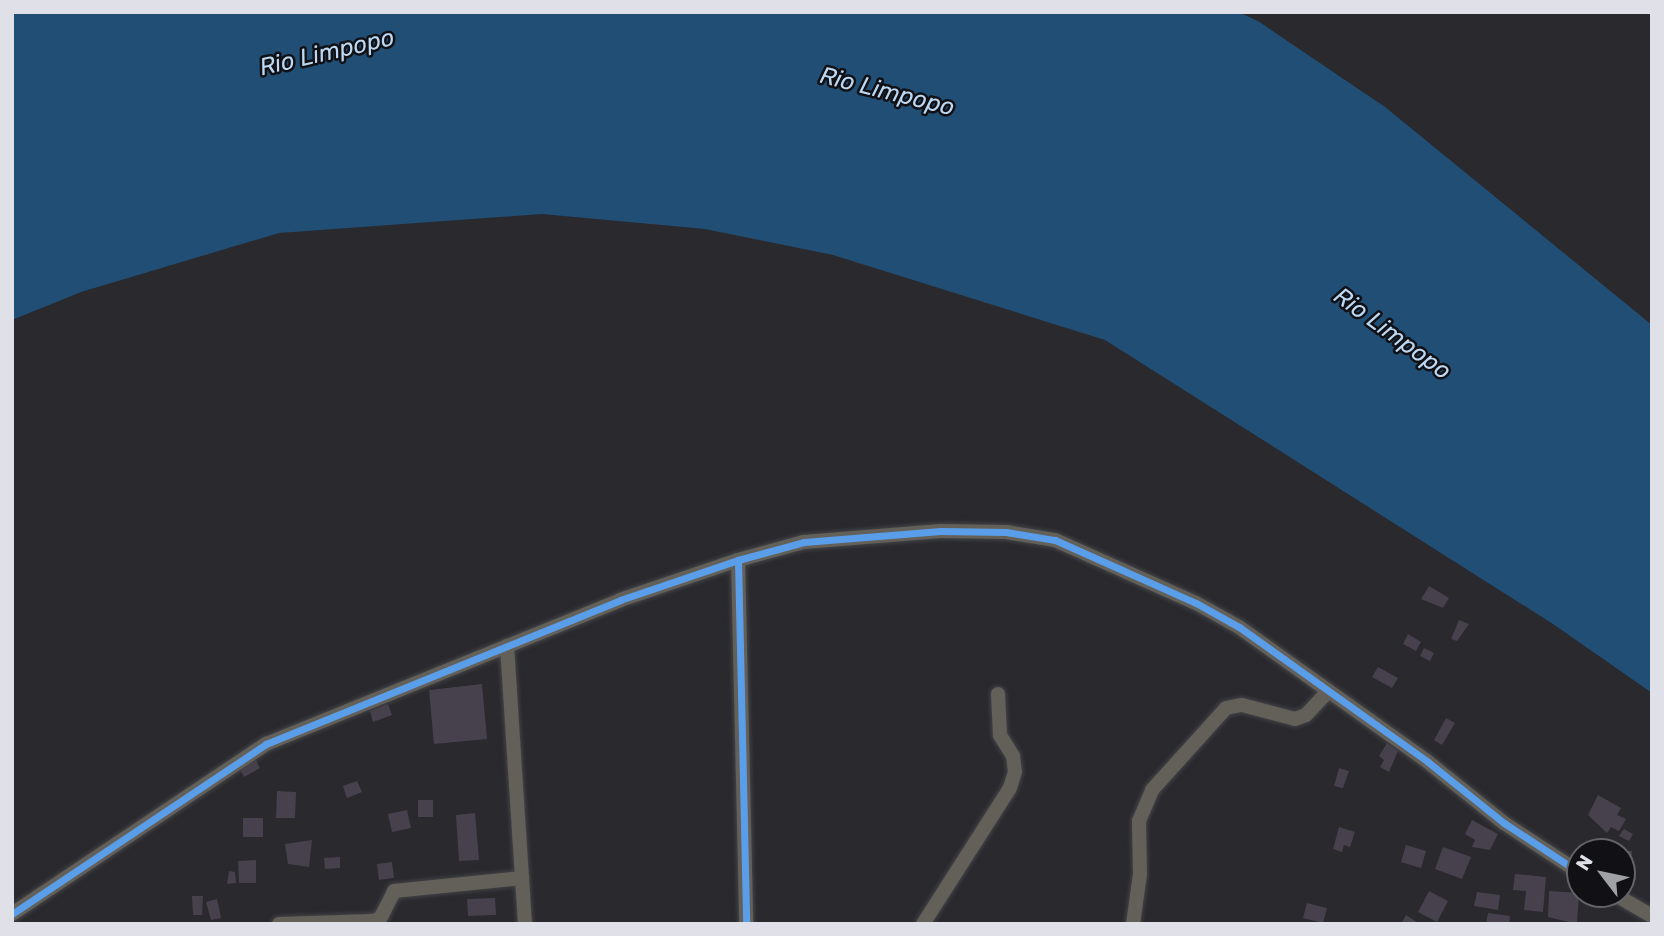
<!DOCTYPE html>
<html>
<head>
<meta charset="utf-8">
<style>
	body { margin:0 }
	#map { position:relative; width:1664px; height:936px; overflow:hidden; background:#29292e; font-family:Rubik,sans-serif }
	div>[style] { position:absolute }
	.water>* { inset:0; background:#214e75 }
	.building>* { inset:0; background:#47414d }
	.roads { filter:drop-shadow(0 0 2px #434447) drop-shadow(0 0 2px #434447) }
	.minor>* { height:14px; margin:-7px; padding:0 7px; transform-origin:7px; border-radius:7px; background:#636059 }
	.cycleway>* { height:7px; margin:-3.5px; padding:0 3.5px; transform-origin:3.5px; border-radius:3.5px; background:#5a9eea }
	span { translate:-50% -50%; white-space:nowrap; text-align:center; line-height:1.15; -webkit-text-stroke:5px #101015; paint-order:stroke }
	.water-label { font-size:24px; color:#bcd8f2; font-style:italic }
	.frame { position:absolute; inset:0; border:14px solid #e0e1e8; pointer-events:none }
	.north { position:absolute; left:1566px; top:838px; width:70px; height:70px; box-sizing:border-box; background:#101015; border:2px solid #636469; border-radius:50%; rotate:302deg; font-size:19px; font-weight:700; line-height:28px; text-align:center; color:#e0e1e8 }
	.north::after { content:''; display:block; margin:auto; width:24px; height:32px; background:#a0a1a7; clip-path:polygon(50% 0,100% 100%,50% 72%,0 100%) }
</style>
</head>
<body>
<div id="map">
	<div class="water">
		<i style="clip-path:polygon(12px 12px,1238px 12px,1258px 21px,1385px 107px,1652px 325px,1652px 693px,1553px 624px,1105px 340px,833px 255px,705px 229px,542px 214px,279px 233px,81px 292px,12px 320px)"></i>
	</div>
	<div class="building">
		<i style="clip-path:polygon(1429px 586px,1449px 598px,1443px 608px,1421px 599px)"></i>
		<i style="clip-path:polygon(1459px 620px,1469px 624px,1457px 641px,1451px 639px)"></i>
		<i style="clip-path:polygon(1408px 634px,1421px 642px,1416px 651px,1403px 644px)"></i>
		<i style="clip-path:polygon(1424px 648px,1434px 653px,1430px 661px,1420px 656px)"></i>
		<i style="clip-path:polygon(1378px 667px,1398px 678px,1392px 688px,1372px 677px)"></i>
		<i style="clip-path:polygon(482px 684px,487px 739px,434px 744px,429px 690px)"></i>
		<i style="clip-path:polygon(388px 704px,392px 715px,373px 722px,370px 711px)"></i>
		<i style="clip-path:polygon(1446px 718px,1455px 723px,1442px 745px,1434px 740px)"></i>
		<i style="clip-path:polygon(1387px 743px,1398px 751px,1389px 772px,1380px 767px,1384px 760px,1379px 756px)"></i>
		<i style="clip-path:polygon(254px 757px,260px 768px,244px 777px,238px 765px)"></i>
		<i style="clip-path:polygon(1339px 768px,1349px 771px,1343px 788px,1334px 786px)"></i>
		<i style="clip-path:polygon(357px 781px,362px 792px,347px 798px,343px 786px)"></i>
		<i style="clip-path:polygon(277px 791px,296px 792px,295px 818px,276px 818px)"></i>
		<i style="clip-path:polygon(1598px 795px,1621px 808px,1617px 815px,1626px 819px,1619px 831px,1611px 827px,1607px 833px,1588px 815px)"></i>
		<i style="clip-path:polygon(418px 800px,433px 800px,433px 817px,418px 817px)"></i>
		<i style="clip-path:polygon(407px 810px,411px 828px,392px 832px,388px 814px)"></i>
		<i style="clip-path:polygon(475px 813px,479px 860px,459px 861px,456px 815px)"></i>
		<i style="clip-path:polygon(243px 818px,263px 818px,263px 837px,243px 837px)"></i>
		<i style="clip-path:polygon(1472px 820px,1498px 834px,1490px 850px,1472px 847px,1475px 840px,1465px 834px)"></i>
		<i style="clip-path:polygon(1339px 827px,1355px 832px,1350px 847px,1344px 845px,1342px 852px,1333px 849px)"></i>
		<i style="clip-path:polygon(1624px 829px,1633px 834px,1629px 841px,1619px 836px)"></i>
		<i style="clip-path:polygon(312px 840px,309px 867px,288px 864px,285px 844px)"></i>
		<i style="clip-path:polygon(1406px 845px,1426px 851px,1421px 868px,1401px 862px)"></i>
		<i style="clip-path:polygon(1443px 847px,1471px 857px,1462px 879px,1435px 869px)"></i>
		<i style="clip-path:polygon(1622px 851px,1632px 851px,1631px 865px,1622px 865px)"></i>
		<i style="clip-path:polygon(340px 857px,340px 868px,325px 869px,324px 858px)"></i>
		<i style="clip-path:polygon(256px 860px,256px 883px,239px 883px,238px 861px)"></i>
		<i style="clip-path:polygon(392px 862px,394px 878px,379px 880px,377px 864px)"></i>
		<i style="clip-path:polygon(229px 871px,235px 872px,236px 883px,227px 884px)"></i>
		<i style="clip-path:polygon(1515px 874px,1546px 877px,1543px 912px,1524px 910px,1526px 891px,1513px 890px)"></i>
		<i style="clip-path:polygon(1429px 891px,1448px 901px,1437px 922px,1418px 912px)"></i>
		<i style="clip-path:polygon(1549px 891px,1579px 893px,1577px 924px,1548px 917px)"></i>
		<i style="clip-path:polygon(1477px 892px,1500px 895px,1498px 910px,1474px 906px)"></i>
		<i style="clip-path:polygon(192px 896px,203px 896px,202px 915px,193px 915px)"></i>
		<i style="clip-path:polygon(495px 898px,496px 915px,468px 916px,467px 899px)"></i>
		<i style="clip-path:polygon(217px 899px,221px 918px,211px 920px,206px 902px)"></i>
		<i style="clip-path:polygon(1307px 903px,1327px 908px,1323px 923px,1303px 918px)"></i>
		<i style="clip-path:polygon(1488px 913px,1510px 916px,1509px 924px,1486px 924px)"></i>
		<i style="clip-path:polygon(1406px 915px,1420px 924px,1401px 924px)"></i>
	</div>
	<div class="roads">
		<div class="minor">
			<i style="left:738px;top:560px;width:364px;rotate:88.7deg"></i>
			<i style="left:507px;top:646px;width:279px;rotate:86.3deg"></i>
			<i style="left:1614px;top:894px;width:44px;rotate:30.1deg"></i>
			<i style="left:12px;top:914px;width:306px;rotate:-33.8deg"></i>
			<i style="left:266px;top:744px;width:382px;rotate:-22.1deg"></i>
			<i style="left:620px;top:600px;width:125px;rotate:-18.7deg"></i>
			<i style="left:738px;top:560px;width:68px;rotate:-15.3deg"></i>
			<i style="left:804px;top:542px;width:137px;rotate:-4.6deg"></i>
			<i style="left:941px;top:531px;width:65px;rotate:0.9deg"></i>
			<i style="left:1006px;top:532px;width:50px;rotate:9.3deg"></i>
			<i style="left:1055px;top:540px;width:154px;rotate:24.1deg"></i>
			<i style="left:1196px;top:603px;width:49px;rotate:29.2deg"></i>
			<i style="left:1239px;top:627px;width:232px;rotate:35.5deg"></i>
			<i style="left:1428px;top:762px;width:97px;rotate:38.8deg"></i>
			<i style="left:1504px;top:823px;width:91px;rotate:33.3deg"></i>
			<i style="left:279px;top:924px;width:93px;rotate:-1.8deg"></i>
			<i style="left:372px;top:921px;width:8px;rotate:-14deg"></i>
			<i style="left:380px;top:919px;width:31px;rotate:-63deg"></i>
			<i style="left:394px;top:891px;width:129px;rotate:-5.8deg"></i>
			<i style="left:923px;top:924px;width:161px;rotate:-57.4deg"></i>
			<i style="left:1010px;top:788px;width:17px;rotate:-73deg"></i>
			<i style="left:1015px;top:772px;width:16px;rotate:-97deg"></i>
			<i style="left:1013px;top:756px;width:25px;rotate:-122deg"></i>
			<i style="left:1000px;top:735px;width:41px;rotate:-92.8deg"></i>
			<i style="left:1133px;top:924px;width:50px;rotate:-82deg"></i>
			<i style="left:1140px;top:874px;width:53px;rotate:-91.1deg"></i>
			<i style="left:1139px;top:821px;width:34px;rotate:-67deg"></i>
			<i style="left:1152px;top:790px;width:110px;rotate:-47.9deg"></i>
			<i style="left:1226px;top:708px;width:16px;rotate:-11deg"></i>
			<i style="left:1242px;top:705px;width:55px;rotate:14.8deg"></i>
			<i style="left:1295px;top:719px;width:12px;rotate:-20deg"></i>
			<i style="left:1306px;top:715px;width:33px;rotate:-47deg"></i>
		</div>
	</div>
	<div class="cycleway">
		<i style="left:738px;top:560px;width:364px;rotate:88.7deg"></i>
		<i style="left:12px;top:914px;width:306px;rotate:-33.8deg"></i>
		<i style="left:266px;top:744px;width:382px;rotate:-22.1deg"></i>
		<i style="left:620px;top:600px;width:125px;rotate:-18.7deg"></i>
		<i style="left:738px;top:560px;width:68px;rotate:-15.3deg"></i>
		<i style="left:804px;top:542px;width:137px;rotate:-4.6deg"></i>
		<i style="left:941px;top:531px;width:65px;rotate:0.9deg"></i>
		<i style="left:1006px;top:532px;width:50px;rotate:9.3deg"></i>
		<i style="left:1055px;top:540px;width:154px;rotate:24.1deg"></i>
		<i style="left:1196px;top:603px;width:49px;rotate:29.2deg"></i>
		<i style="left:1239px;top:627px;width:232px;rotate:35.5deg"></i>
		<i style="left:1428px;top:762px;width:97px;rotate:38.8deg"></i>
		<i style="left:1504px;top:823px;width:91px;rotate:33.3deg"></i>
	</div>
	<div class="water-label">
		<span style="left:327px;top:53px;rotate:-13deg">Rio Limpopo</span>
		<span style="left:887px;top:92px;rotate:14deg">Rio Limpopo</span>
		<span style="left:1392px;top:334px;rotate:36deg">Rio Limpopo</span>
	</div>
	<div class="frame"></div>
	<div class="north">N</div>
</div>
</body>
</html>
